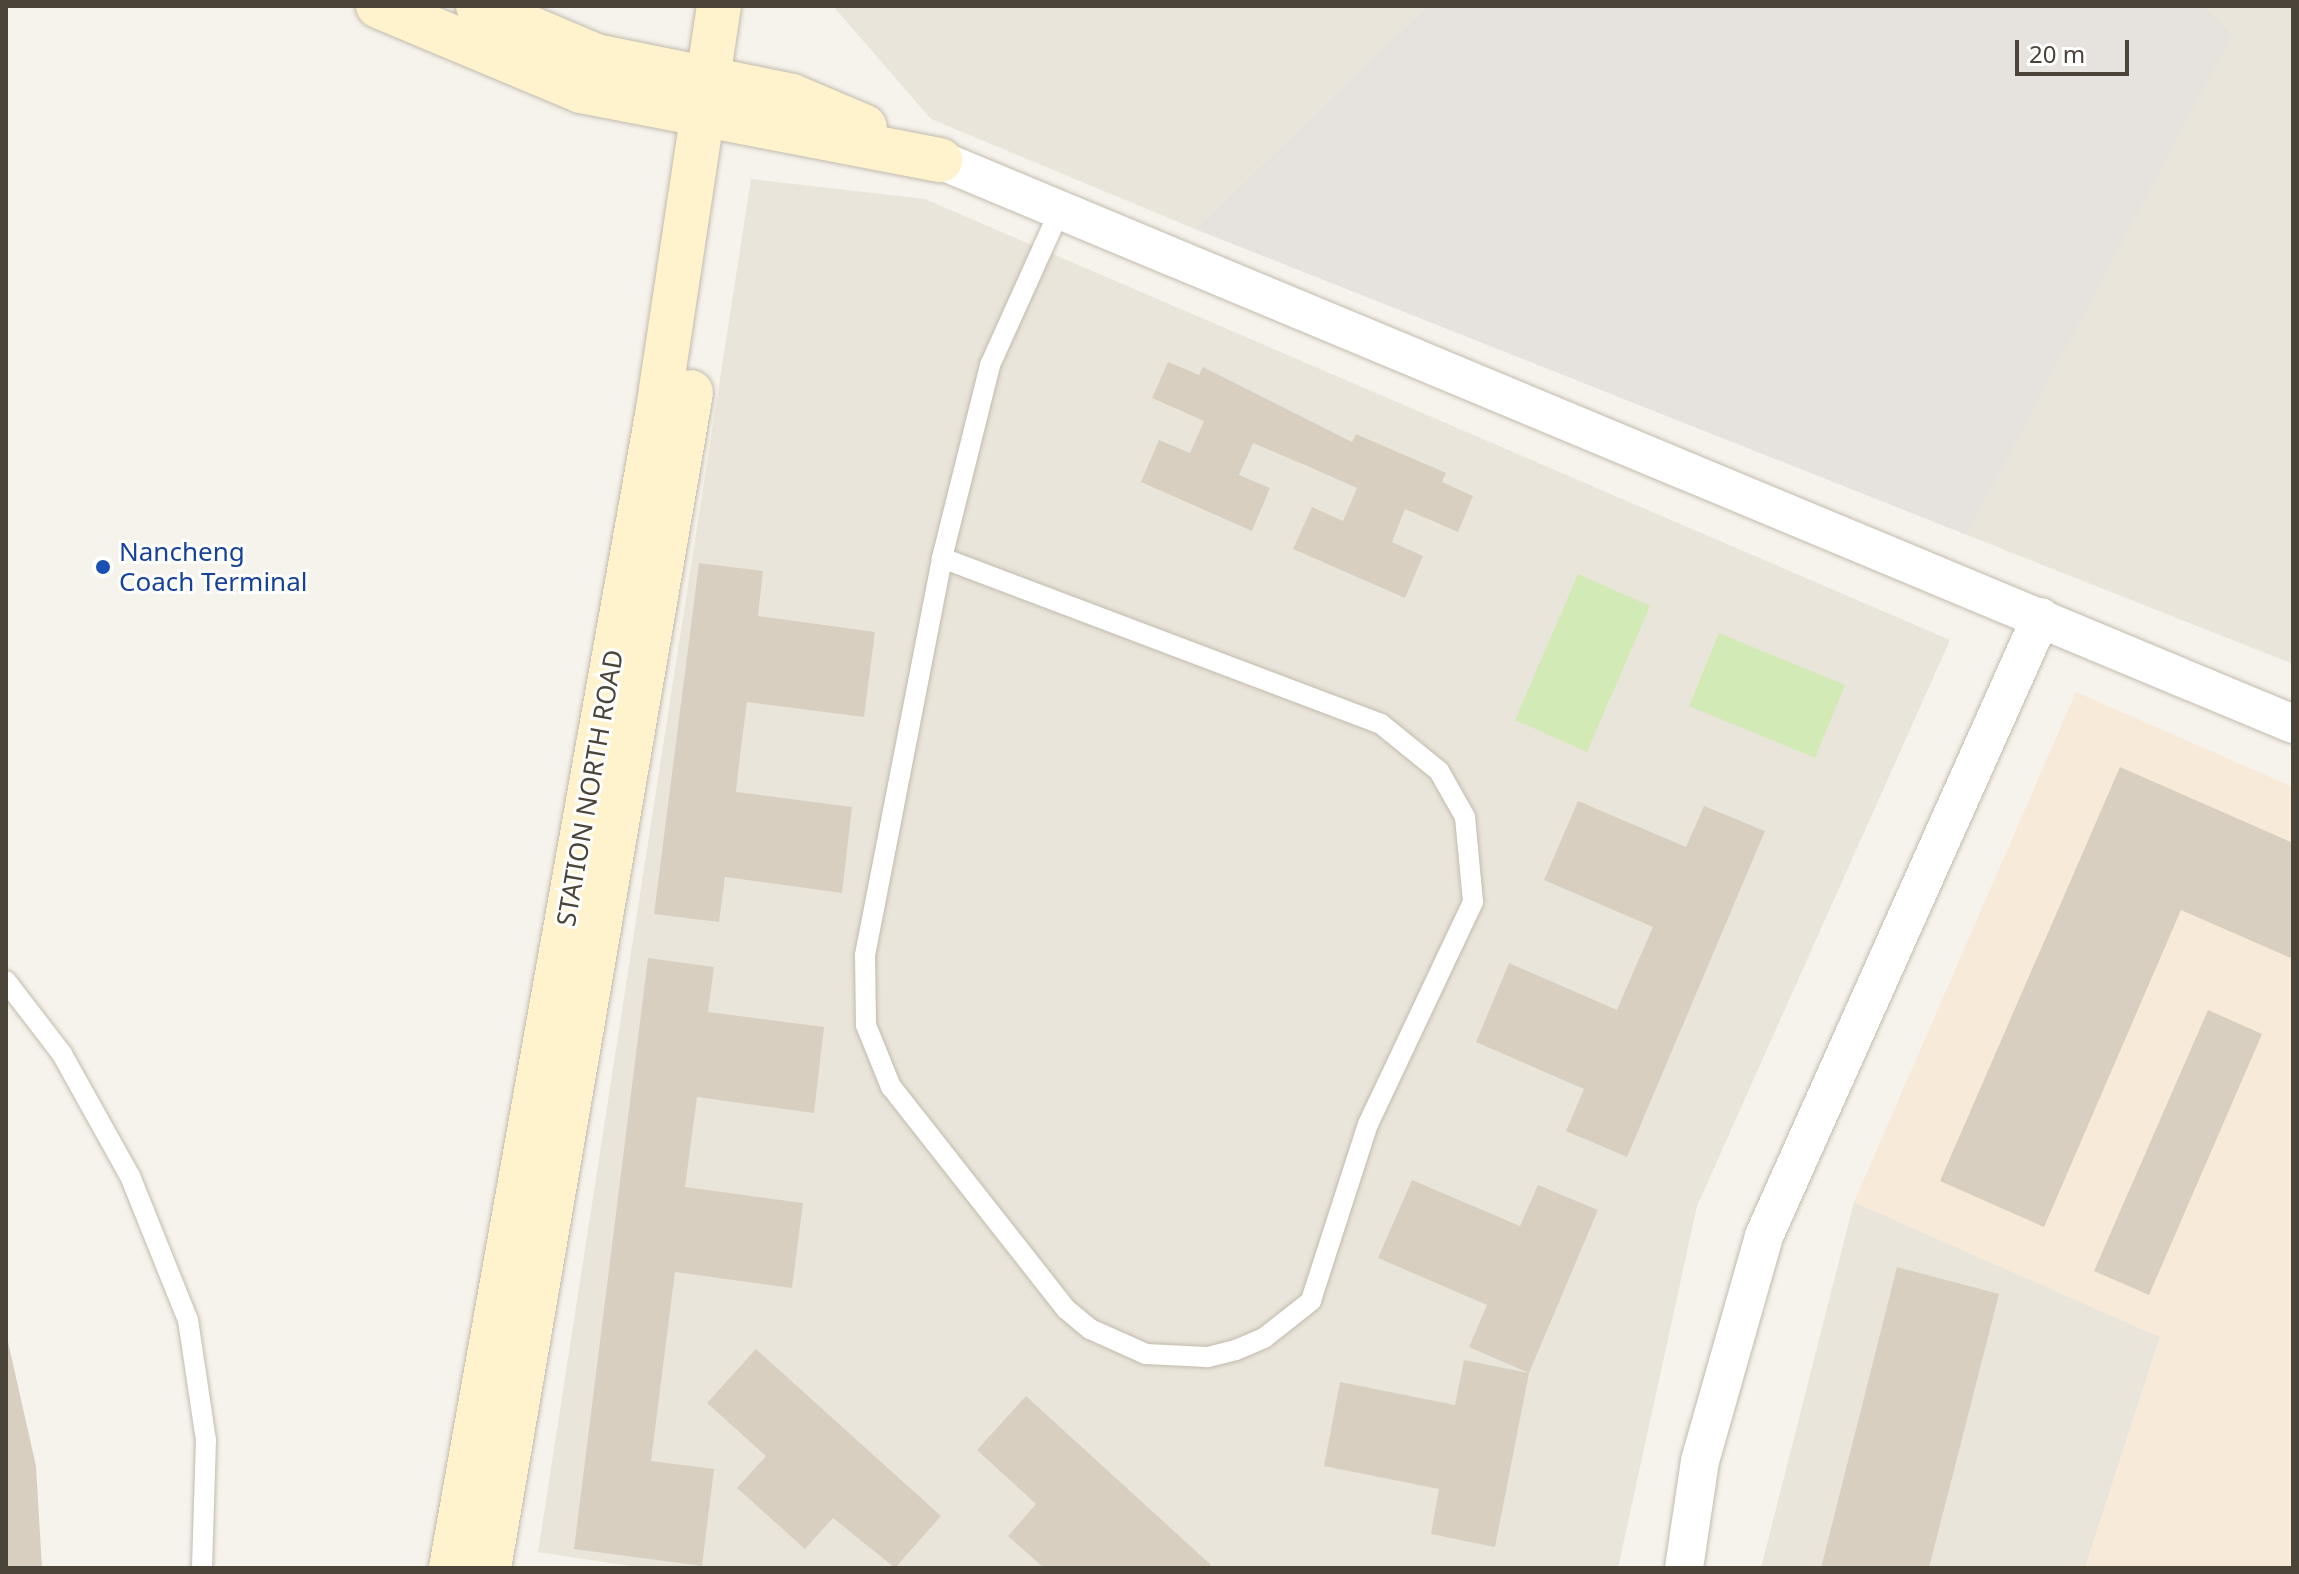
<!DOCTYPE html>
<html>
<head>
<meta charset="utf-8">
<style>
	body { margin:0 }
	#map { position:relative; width:2299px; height:1574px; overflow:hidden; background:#f6f3ec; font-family:"Noto Sans",sans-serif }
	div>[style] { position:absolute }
	.residential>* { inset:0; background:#eae5da }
	.commercial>* { inset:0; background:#f7ead8 }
	.industrial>* { inset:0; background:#e6e2dd }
	.green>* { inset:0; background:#d2eab5 }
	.building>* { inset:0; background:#d8cfc1 }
	.roads { filter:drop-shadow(0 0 2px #c2bbae) drop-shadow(0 0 2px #c2bbae) }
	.lane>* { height:20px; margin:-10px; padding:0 10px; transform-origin:10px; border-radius:10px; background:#fff }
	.street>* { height:38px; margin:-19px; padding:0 19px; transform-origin:19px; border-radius:19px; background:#fff }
	.secondary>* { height:44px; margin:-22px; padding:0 22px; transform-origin:22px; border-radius:22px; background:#fff3cd }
	.dots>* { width:22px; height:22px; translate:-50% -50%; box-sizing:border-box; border:4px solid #fff; border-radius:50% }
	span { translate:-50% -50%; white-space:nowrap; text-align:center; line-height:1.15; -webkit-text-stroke:6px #fff; paint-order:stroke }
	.transit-label { font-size:26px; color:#164399 }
	.left { translate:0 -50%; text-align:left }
	.street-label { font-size:26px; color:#4b4439 }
	.frame { position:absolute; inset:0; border:8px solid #4b4439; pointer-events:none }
	.scale { position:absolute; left:2015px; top:40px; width:114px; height:36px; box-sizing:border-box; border:4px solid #4b4439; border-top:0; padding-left:10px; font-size:24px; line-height:28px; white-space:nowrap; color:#4b4439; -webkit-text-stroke:6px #fff; paint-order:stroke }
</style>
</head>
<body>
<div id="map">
	<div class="residential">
		<i style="clip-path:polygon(833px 6px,1427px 6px,1195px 229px,931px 119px)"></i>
		<i style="clip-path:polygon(2204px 6px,2293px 6px,2293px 664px,1967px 535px,2231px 35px)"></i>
		<i style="clip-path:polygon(751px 179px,925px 199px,1950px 640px,1697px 1206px,1618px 1568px,643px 1568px,538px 1552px)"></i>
		<i style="clip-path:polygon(1854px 1202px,2160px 1337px,2085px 1568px,1761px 1568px)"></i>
	</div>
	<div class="commercial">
		<i style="clip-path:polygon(2076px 692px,2293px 787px,2293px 1568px,2085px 1568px,2160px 1337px,1854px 1202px)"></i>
	</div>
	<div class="industrial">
		<i style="clip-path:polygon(1427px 6px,2204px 6px,2232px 35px,1967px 535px,1195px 229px)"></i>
	</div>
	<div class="green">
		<i style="clip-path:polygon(1578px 574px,1650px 606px,1587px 752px,1515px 720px)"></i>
		<i style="clip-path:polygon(1719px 633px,1845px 685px,1815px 758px,1689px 706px)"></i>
	</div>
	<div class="building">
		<i style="clip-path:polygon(1168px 362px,1199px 375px,1203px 367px,1352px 442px,1356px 434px,1446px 473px,1442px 482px,1473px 496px,1458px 532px,1405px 509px,1392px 542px,1423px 556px,1405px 598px,1293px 549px,1312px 507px,1343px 521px,1357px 488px,1305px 465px,1253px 443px,1239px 475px,1270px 488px,1252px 531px,1141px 482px,1159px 440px,1190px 453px,1204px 421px,1152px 398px)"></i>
		<i style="clip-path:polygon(699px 563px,763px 571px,758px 616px,875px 632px,864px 717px,747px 702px,741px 747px,736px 792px,852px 807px,842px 893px,725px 877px,719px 922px,654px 914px)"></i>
		<i style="clip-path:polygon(2120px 767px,2293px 843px,2293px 959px,2181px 910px,2044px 1227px,1940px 1181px)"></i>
		<i style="clip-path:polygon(1578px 801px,1686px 847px,1704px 806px,1765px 831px,1627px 1157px,1566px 1131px,1584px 1089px,1476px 1042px,1509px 963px,1617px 1010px,1635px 968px,1653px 927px,1544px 880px)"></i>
		<i style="clip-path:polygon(648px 958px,714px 967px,708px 1012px,824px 1027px,814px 1113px,697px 1097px,685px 1187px,803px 1203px,792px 1288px,675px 1272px,651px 1461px,714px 1469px,702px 1566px,574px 1549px)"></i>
		<i style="clip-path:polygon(2208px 1010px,2262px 1034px,2149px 1295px,2094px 1271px)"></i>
		<i style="clip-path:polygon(1412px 1180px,1520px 1226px,1538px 1185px,1598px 1210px,1529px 1373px,1469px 1347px,1487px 1305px,1378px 1258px)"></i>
		<i style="clip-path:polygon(1897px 1267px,1999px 1294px,1929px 1568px,1821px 1568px)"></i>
		<i style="clip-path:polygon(6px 1333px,36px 1466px,42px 1568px,6px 1568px)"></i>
		<i style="clip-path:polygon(756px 1349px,941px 1516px,895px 1568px,833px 1518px,805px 1549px,737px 1488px,766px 1456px,707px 1403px)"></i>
		<i style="clip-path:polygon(1464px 1360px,1529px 1373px,1495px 1547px,1431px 1534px,1439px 1489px,1324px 1466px,1340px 1382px,1455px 1405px)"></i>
		<i style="clip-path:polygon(1026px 1396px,1211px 1565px,1209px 1568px,1044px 1568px,1008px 1536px,1036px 1504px,977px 1450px)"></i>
	</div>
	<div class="roads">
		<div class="lane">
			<i style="left:942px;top:558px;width:469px;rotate:20.7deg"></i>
			<i style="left:1381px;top:724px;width:75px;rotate:39deg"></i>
			<i style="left:1439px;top:771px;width:53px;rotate:60.5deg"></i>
			<i style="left:1465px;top:817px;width:85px;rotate:84.6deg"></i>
			<i style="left:1473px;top:902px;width:246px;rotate:115.3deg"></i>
			<i style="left:1368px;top:1124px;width:186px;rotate:107.9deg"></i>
			<i style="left:1311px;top:1301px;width:60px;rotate:141.8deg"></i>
			<i style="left:1264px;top:1338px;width:30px;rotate:157deg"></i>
			<i style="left:1236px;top:1350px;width:30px;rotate:166deg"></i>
			<i style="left:1207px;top:1357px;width:61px;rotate:-177.2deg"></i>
			<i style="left:1146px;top:1354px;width:61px;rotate:-155.9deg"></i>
			<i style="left:1090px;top:1329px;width:31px;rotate:-140deg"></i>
			<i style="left:1066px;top:1309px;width:283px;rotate:-128.2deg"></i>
			<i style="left:891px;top:1087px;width:67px;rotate:-112deg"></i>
			<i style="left:866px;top:1025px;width:70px;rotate:-90.8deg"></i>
			<i style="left:865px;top:955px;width:404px;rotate:-79deg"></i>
			<i style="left:942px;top:558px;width:199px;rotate:-76deg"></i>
			<i style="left:990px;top:365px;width:172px;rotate:-65.7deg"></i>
			<i style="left:6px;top:981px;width:92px;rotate:52.5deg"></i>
			<i style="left:62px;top:1054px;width:140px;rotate:60.9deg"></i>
			<i style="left:130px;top:1176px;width:155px;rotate:68.1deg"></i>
			<i style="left:188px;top:1320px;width:121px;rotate:81.5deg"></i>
			<i style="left:206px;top:1440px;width:128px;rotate:91.8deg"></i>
		</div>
		<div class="street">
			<i style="left:940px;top:160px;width:1466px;rotate:22.63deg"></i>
			<i style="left:1684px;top:1568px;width:108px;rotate:-81.5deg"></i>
			<i style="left:1700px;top:1461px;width:234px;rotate:-74.1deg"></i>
			<i style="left:1764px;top:1236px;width:678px;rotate:-65.89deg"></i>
		</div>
		<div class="secondary">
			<i style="left:378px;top:6px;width:220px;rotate:22.7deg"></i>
			<i style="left:581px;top:91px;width:366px;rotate:10.9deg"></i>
			<i style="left:478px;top:6px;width:128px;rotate:23deg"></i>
			<i style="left:596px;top:56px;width:200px;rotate:11.5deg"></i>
			<i style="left:792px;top:96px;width:79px;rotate:23deg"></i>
			<i style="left:451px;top:1568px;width:1177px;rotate:-79.87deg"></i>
			<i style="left:658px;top:409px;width:408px;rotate:-81.4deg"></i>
			<i style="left:489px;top:1568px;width:1193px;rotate:-80.25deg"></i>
		</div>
	</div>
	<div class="dots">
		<i style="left:103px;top:567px;background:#1a4fb4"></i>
	</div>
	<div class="transit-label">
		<span class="left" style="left:119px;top:567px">Nancheng<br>Coach Terminal</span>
	</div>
	<div class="street-label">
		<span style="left:590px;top:788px;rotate:-80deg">STATION NORTH ROAD</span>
	</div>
	<div class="frame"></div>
	<div class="scale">20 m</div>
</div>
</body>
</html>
